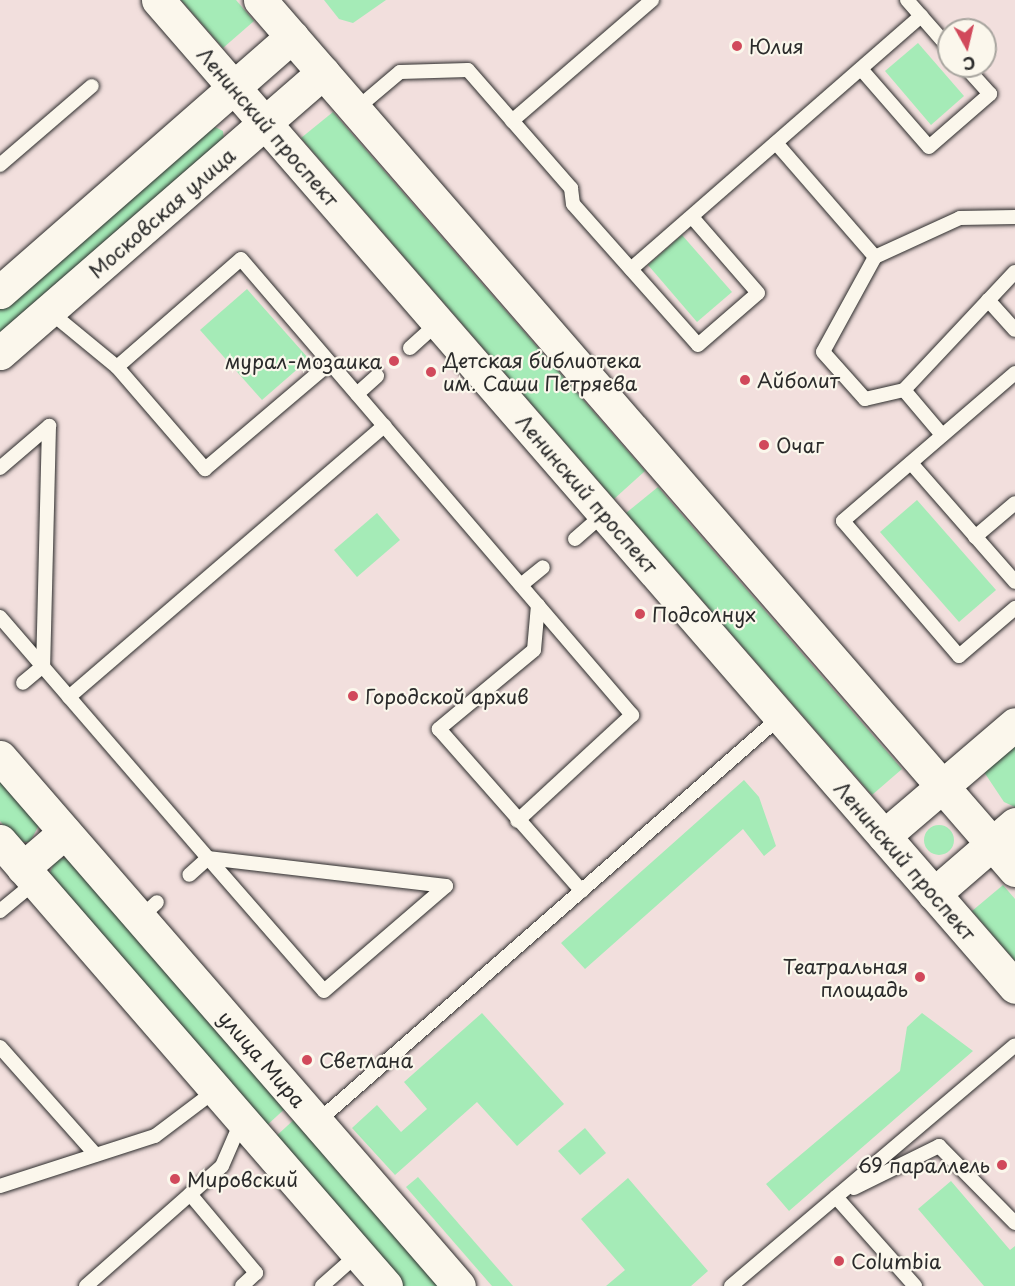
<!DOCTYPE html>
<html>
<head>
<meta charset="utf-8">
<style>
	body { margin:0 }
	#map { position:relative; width:1015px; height:1286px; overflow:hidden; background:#f2dfdd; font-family:"Playpen Sans",sans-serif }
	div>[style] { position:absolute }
	.green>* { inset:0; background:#a5ebb7 }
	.round { border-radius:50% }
	.roads { filter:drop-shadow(0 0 2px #2b2b2b) drop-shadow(0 0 2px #2b2b2b) }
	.service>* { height:14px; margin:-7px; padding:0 7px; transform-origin:7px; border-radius:7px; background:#fbf7ec }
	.tertiary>* { height:33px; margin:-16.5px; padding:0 16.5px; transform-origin:16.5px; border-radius:16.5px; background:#fbf7ec }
	.secondary>* { height:33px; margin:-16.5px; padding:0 16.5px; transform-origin:16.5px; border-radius:16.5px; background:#fbf7ec }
	.dots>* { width:16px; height:16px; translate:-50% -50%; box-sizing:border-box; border:3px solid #fbf7ec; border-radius:50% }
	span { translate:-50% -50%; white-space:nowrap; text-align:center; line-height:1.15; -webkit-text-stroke:4.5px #fbf7ec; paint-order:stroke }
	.poi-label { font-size:20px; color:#2b2b2b }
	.left { translate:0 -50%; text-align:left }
	.right { translate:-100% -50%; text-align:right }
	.street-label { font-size:20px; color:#2b2b2b }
	.north { position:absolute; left:937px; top:18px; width:60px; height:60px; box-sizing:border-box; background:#fbf7ec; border:2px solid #a8a59f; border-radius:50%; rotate:172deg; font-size:16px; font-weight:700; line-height:24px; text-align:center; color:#2b2b2b }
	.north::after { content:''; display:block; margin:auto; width:21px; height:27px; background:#d1495b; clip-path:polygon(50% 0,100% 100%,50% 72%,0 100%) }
</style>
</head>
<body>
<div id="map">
	<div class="green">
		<i style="clip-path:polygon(181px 0,236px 0,254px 21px,223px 48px)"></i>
		<i style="clip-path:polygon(324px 0,386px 0,353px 23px,339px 19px)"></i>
		<i style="clip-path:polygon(918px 43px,964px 96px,931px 125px,885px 71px)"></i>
		<i style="clip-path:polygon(333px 112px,645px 471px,614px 499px,301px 138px)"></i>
		<i style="clip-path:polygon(211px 125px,223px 131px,224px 140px,0 338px,0 306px)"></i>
		<i style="clip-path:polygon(682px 235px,732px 292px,697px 322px,648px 265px)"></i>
		<i style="clip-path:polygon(247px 289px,309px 359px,262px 400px,200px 330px)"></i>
		<i style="clip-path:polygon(658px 487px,902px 769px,872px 795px,626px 513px)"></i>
		<i style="clip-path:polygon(917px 500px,996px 590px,959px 622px,880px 532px)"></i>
		<i style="clip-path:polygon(377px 513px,400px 540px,357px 577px,334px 550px)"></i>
		<i style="clip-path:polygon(1015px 740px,1015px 807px,1004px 802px,984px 772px)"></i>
		<i style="clip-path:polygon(0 771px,40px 823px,30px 842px,19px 842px,0 821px)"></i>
		<i style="clip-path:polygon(744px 780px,759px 797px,776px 846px,764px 856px,743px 829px,585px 969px,561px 943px)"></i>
		<i class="round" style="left:924px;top:825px;width:30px;height:30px"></i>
		<i style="clip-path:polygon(69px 857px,289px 1105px,265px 1127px,50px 873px,55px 860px)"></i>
		<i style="clip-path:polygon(1003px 885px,1015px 899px,1015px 961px,972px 911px)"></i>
		<i style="clip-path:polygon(482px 1013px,564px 1104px,517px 1146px,477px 1102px,395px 1175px,352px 1128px,377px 1105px,401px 1132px,427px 1109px,404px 1082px)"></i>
		<i style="clip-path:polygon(922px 1013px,973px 1051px,789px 1211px,766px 1184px,900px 1071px,907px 1027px)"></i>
		<i style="clip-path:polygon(298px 1116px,445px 1286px,402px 1286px,274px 1138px)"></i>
		<i style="clip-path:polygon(585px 1128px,606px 1153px,580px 1175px,558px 1151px)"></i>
		<i style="clip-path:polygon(418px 1177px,513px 1286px,492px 1286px,406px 1187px)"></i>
		<i style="clip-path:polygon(628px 1178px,708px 1271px,691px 1286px,606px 1286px,625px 1270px,581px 1219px)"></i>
		<i style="clip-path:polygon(951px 1181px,1010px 1250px,1015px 1246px,1015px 1286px,984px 1286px,918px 1209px)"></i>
	</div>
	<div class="roads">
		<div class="service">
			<i style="left:907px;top:0;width:64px;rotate:48.8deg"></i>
			<i style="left:861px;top:69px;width:103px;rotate:48.9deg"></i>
			<i style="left:929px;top:147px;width:81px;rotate:-41deg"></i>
			<i style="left:990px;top:94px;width:38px;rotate:-132deg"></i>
			<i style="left:355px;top:110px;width:59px;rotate:-40.2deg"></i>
			<i style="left:400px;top:72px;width:68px;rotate:-1.7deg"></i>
			<i style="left:468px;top:70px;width:157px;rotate:48.9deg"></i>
			<i style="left:571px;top:188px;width:16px;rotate:83deg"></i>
			<i style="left:573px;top:204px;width:188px;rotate:48.4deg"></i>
			<i style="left:698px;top:345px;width:79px;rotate:-40.9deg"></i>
			<i style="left:758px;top:293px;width:101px;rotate:-131deg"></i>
			<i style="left:512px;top:121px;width:185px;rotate:-40.8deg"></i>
			<i style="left:776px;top:143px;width:151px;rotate:49deg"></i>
			<i style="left:0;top:165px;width:121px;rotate:-40.7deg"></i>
			<i style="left:1015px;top:217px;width:55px;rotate:179deg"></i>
			<i style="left:960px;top:218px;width:94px;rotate:155.4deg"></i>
			<i style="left:875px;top:257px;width:108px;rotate:118.7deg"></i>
			<i style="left:823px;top:352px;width:63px;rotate:48.2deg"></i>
			<i style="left:865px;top:399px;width:40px;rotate:-13deg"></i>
			<i style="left:904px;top:390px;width:162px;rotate:-46.8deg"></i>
			<i style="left:631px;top:269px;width:385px;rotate:-41.1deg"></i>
			<i style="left:988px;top:300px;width:40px;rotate:48deg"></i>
			<i style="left:49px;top:311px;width:88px;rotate:39.5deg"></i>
			<i style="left:117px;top:367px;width:135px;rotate:49.2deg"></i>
			<i style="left:205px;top:469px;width:164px;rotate:-40.3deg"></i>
			<i style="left:410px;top:348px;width:38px;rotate:-42deg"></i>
			<i style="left:117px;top:367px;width:164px;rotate:-41.1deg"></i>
			<i style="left:241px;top:259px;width:601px;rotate:49.39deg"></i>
			<i style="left:632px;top:715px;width:156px;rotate:137.3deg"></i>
			<i style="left:1015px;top:373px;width:227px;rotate:139.3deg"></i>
			<i style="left:843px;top:521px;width:178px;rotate:49.3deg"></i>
			<i style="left:959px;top:656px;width:74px;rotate:-40.6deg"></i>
			<i style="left:904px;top:390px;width:59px;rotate:49.8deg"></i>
			<i style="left:357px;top:394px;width:27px;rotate:-42deg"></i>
			<i style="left:911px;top:463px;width:158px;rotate:48.8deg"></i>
			<i style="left:0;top:468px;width:65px;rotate:-40.6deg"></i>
			<i style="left:49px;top:426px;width:240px;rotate:91.4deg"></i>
			<i style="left:43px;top:666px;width:26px;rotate:140deg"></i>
			<i style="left:975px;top:537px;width:52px;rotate:-40.4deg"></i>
			<i style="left:575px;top:539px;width:38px;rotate:-41deg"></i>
			<i style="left:521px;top:585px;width:28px;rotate:-39deg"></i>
			<i style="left:538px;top:605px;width:45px;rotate:95.1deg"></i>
			<i style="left:534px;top:650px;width:124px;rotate:140.3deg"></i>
			<i style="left:439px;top:729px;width:216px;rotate:48.6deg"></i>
			<i style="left:0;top:617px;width:106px;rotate:49.2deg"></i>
			<i style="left:69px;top:697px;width:213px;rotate:49.2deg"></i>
			<i style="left:208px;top:858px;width:176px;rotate:48.9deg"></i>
			<i style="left:324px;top:991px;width:161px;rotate:-40.7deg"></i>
			<i style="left:446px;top:886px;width:240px;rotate:-173.3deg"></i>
			<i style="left:208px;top:858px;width:25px;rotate:138deg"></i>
			<i style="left:69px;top:697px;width:416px;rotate:-40.7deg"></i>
			<i style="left:0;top:911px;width:45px;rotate:-39.6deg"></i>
			<i style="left:140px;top:918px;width:23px;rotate:-43deg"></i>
			<i style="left:0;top:1047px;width:144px;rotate:48.4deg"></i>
			<i style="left:317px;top:1122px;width:615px;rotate:-41.18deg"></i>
			<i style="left:0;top:1186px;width:163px;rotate:-17.9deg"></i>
			<i style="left:155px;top:1136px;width:76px;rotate:-37deg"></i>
			<i style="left:854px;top:1188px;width:95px;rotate:-26.3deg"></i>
			<i style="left:939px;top:1146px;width:108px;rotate:45.4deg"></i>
			<i style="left:190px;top:1194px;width:103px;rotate:50.1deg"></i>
			<i style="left:256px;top:1273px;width:19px;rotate:137deg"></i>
			<i style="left:836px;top:1197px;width:119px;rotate:48.4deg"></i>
			<i style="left:86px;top:1286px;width:181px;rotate:-41.4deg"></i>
			<i style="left:222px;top:1166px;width:48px;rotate:-66.6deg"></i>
			<i style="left:322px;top:1286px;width:48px;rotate:-41.6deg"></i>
			<i style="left:731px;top:1286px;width:372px;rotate:-40.3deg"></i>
		</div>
		<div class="tertiary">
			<i style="left:0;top:292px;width:388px;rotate:-41.2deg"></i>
			<i style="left:0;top:353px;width:428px;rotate:-41deg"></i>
			<i style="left:0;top:757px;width:700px;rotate:49.05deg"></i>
			<i style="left:884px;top:836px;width:172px;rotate:-40.5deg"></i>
			<i style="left:0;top:841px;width:589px;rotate:49.06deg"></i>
			<i style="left:23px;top:868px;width:55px;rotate:-40.6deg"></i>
			<i style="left:934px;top:894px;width:107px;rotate:-40.8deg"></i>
		</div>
		<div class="secondary">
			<i style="left:158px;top:0;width:1307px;rotate:49.03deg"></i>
			<i style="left:260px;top:0;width:1152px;rotate:49.05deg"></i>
		</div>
	</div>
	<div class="dots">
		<i style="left:737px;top:46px;background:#d1495b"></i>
		<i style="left:394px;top:361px;background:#d1495b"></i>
		<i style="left:431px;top:372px;background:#d1495b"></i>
		<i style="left:745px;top:380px;background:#d1495b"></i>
		<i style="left:764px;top:445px;background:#d1495b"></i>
		<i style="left:640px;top:614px;background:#d1495b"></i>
		<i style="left:353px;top:696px;background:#d1495b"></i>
		<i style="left:920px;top:977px;background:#d1495b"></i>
		<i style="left:307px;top:1060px;background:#d1495b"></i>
		<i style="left:1002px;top:1165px;background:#d1495b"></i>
		<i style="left:175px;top:1179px;background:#d1495b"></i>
		<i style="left:839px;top:1261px;background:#d1495b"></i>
	</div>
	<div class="poi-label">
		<span class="left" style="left:749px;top:46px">Юлия</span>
		<span class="left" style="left:443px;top:372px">Детская библиотека<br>им. Саши Петряева</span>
		<span class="right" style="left:382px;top:361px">мурал-мозаика</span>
		<span class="left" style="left:757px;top:380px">Айболит</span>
		<span class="left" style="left:776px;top:445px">Очаг</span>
		<span class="left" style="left:652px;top:614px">Подсолнух</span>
		<span class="left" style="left:365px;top:696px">Городской архив</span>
		<span class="right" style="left:908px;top:978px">Театральная<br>площадь</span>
		<span class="left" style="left:319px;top:1060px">Светлана</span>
		<span class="right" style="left:990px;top:1165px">69 параллель</span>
		<span class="left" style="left:187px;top:1179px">Мировский</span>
		<span class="left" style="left:851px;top:1261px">Columbia</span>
	</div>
	<div class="street-label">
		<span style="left:268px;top:127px;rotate:49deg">Ленинский проспект</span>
		<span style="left:162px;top:213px;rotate:-41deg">Московская улица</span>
		<span style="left:587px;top:494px;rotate:49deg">Ленинский проспект</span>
		<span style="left:905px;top:861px;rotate:49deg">Ленинский проспект</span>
		<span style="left:262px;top:1059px;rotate:49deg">улица Мира</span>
	</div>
	<div class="north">С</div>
</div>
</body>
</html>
